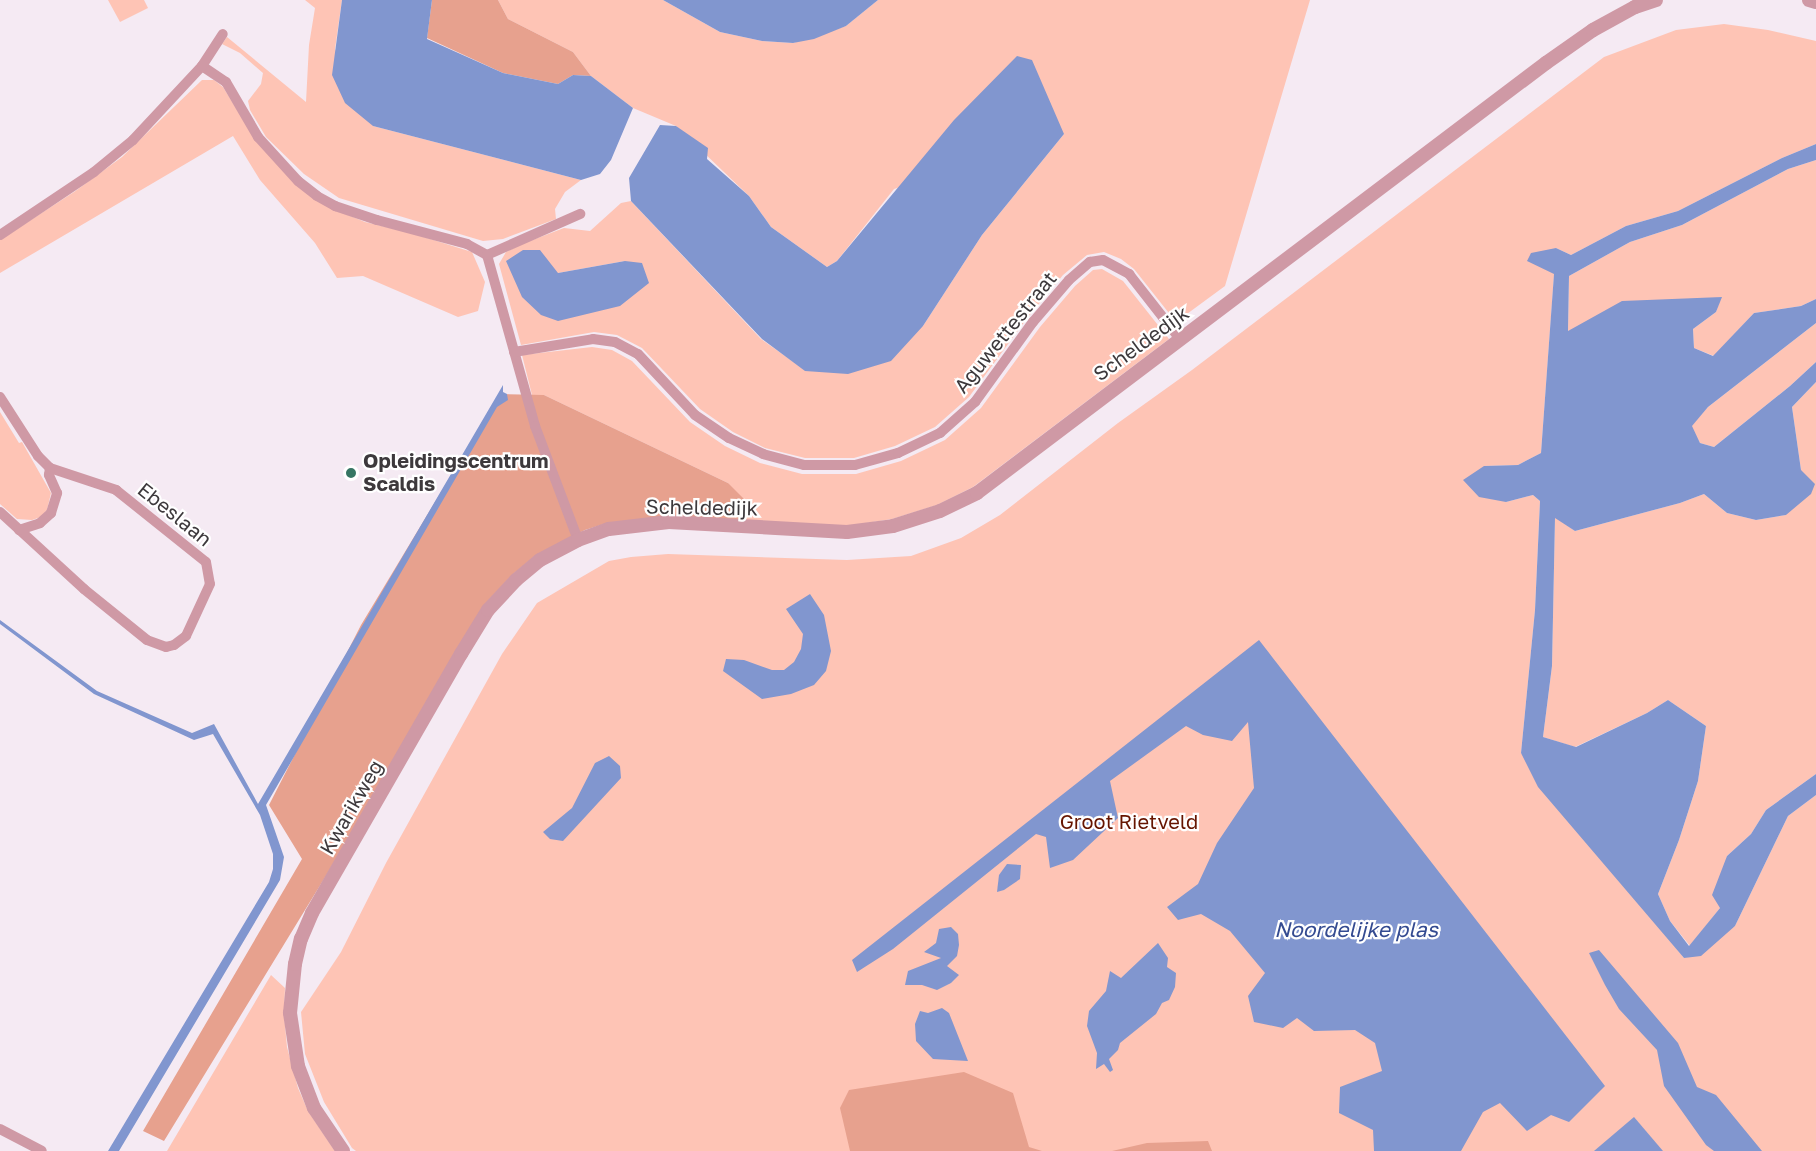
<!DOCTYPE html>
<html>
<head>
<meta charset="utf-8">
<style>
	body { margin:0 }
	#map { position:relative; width:1816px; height:1151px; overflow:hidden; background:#f5eaf3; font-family:"Golos Text",sans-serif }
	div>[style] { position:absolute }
	.green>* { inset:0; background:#fec4b5 }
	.forest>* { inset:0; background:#e7a18e }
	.water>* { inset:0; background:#8196cf }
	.minor>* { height:10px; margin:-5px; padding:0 5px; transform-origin:5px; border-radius:5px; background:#cf99a5 }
	.tertiary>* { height:14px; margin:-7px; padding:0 7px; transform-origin:7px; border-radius:7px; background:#cf99a5 }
	.dots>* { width:16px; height:16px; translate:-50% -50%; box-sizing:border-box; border:3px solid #fff; border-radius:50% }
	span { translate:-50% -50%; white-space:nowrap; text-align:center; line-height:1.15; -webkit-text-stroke:4.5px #fff; paint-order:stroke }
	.street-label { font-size:20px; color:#3d393c }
	.poi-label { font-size:20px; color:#3d393c; font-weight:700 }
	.left { translate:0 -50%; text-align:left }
	.park-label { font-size:20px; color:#661500 }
	.water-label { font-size:21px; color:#344b91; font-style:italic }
</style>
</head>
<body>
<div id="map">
	<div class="green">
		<i style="clip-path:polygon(108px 0,144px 0,148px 8px,120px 22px)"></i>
		<i style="clip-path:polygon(305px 0,342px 0,335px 49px,373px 126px,581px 180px,565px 192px,555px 209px,556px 219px,503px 239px,483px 241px,339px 198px,304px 174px,266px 137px,250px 110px,248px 101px,261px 84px,263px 73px,240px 53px,222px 44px,227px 37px,306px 102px,309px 45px,315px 8px)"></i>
		<i style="clip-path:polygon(evenodd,498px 0,663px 0,720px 32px,762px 41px,793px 43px,846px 26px,878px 0,1310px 0,1225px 286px,1176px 322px,1134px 269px,1121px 259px,1104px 252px,1087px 255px,1063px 275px,1028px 317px,969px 397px,935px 427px,895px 446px,854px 458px,805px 458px,765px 448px,733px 432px,700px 409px,642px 348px,617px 335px,594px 332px,521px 345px,499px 264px,506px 252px,522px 244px,564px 228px,590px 231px,621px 203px,631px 201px,761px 339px,805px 370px,923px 326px,982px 235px,1064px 134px,894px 189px,837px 261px,827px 267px,771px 227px,749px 196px,676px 126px,633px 108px,591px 76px,573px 52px,508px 19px,498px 0,625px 261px,522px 297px,558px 273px,625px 261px)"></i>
		<i style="clip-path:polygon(1724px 24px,1768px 30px,1816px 41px,1816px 144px,1782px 158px,1678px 211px,1626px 226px,1571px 255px,1556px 248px,1541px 453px,1518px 465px,1484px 466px,1506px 502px,1533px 495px,1540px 501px,1535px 610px,1521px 753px,1684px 958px,1735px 926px,1788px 816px,1816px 795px,1816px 1151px,356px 1151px,352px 1148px,324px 1102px,305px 1054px,301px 1012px,341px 952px,386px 863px,502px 654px,537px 603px,609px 561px,631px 557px,668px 554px,847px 560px,911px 556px,961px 538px,1000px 515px,1118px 423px,1192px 370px,1604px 57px,1676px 30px)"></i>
		<i style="clip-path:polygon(202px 80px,214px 80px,223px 87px,247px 126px,329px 207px,365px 222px,411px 233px,472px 252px,485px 282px,478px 311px,458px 317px,363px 276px,337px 278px,315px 243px,260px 180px,233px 136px,0 273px,0 240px,74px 192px,122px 157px)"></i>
		<i style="clip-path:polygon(1816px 160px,1816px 299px,1801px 306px,1754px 313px,1714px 356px,1694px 348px,1693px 329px,1716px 312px,1721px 297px,1568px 331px,1569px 276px,1630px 242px,1682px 225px,1788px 169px)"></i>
		<i style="clip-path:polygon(1102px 269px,1123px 281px,1169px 339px,973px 487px,937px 505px,892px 519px,847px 526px,739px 520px,728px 483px,544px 395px,532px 395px,522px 355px,592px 347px,612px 350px,632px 361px,690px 422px,725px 446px,760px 463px,802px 474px,856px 474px,901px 461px,945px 440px,981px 408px,1040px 327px,1075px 286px,1093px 270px)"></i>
		<i style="clip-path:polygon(1816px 323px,1816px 362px,1790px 386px,1714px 447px,1700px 443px,1691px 426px,1708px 407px)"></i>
		<i style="clip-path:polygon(1816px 382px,1816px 774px,1766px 810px,1751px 834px,1727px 856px,1720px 908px,1690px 946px,1670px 921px,1658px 894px,1679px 840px,1698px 781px,1706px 726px,1668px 700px,1647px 713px,1575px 747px,1543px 737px,1552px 666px,1555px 517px,1575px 531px,1680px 503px,1704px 494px,1727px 513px,1756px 520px,1786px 515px,1801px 470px,1792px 407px)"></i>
		<i style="clip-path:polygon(0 412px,19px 443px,22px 442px,51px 493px,47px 510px,41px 517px,32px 520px,17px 519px,0 504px)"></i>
		<i style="clip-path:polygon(271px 975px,285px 988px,284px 1014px,287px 1047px,298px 1088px,308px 1111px,335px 1151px,167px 1151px)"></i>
	</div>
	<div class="forest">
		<i style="clip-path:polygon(432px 0,498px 0,508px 19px,573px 52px,591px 76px,573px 75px,558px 84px,503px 73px,427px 38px)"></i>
		<i style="clip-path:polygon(500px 394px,544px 395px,728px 483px,745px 500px,739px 520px,669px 516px,607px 523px,585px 530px,536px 555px,512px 575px,483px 606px,327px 874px,164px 1141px,143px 1131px,302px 859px,269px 805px,361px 625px)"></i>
		<i style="clip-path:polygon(964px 1072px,1013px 1093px,1029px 1147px,1042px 1151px,850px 1151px,840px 1108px,849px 1090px)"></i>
		<i style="clip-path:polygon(1208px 1141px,1212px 1151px,1112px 1151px,1147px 1143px)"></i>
	</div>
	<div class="water">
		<i style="clip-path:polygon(342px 0,432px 0,427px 39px,503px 73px,558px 84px,573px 75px,591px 76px,633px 108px,611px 160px,600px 174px,581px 180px,373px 126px,345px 103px,332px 75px)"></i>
		<i style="clip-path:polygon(663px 0,878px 0,846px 26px,814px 39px,793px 43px,762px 41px,720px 32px)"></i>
		<i style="clip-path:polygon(1017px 56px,1032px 60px,1064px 134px,982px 235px,923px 326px,891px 361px,848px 374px,805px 371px,762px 339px,631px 201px,629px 178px,660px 125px,676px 126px,708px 148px,707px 159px,749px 196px,771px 227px,827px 267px,837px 261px,954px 120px)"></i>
		<i style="clip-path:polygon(1816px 144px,1816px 160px,1788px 169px,1682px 225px,1630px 242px,1569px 276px,1568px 331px,1622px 301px,1722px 297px,1716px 312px,1693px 329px,1694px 348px,1713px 356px,1754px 313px,1801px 306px,1816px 299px,1816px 323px,1708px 407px,1692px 426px,1700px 443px,1714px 447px,1790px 386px,1816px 362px,1816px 382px,1792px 407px,1801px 470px,1815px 484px,1811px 494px,1786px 515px,1756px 520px,1727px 513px,1704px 494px,1680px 503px,1575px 531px,1555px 518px,1552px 666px,1543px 737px,1576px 747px,1647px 713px,1668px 700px,1706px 726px,1698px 781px,1679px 840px,1658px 894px,1670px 921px,1689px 946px,1720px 908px,1712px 895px,1727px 856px,1751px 834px,1766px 810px,1816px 774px,1816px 795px,1788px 816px,1735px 926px,1701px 956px,1684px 958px,1538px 787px,1521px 753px,1535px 610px,1540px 501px,1533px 495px,1506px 502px,1479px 497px,1463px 480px,1484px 466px,1518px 465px,1541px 453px,1554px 274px,1527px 261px,1531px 253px,1556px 248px,1571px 255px,1626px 226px,1678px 211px,1782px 158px)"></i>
		<i style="clip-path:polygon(523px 250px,540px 250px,558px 273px,625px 261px,642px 263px,649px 283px,620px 306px,558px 321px,541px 315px,522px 297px,506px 261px)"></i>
		<i style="clip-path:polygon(503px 385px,503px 392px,507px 394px,508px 400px,497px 407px,266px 805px,284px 857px,280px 880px,119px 1151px,108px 1151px,269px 882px,273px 869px,273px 854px,260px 815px,213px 734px,194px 740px,94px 694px,0 624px,0 620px,97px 691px,192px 733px,214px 724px,258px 804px)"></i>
		<i style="clip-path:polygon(810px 594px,824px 615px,831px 651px,826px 671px,814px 685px,791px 694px,762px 699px,723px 671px,726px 659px,744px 660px,772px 670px,784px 670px,794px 662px,801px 649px,803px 634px,786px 609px)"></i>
		<i style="clip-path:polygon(1259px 640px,1605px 1086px,1569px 1122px,1551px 1115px,1527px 1131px,1500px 1103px,1483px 1112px,1461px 1151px,1374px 1151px,1373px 1130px,1339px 1113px,1340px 1087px,1382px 1071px,1375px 1043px,1355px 1030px,1314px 1031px,1297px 1018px,1283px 1028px,1254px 1022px,1248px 996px,1265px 973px,1230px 931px,1201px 914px,1178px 920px,1167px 907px,1198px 884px,1217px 843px,1254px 788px,1248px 722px,1232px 741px,1203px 735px,1186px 726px,1110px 781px,1118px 818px,1073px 860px,1050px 868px,1046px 837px,1036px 834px,893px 949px,857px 972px,852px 960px)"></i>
		<i style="clip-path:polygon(609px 756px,620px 766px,621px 778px,563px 841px,550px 839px,543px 832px,572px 808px,595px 763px)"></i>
		<i style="clip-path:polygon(1007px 864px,1021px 865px,1020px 879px,1004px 890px,997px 892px,999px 875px)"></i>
		<i style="clip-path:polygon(951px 927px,958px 934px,959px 945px,957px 956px,947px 966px,959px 975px,951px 983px,937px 990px,922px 985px,905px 985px,908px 971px,941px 958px,924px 952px,936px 943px,939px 929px)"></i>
		<i style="clip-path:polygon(1158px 943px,1168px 958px,1167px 967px,1176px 973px,1175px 987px,1169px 1000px,1162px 1003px,1156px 1014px,1120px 1043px,1118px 1050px,1109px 1059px,1113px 1070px,1110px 1072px,1104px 1064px,1096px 1069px,1097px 1053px,1087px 1026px,1089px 1011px,1106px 991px,1110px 971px,1121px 978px)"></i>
		<i style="clip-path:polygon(1599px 950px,1678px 1043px,1697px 1087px,1716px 1095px,1762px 1151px,1714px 1151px,1706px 1145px,1664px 1086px,1657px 1050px,1619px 1009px,1605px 985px,1589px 953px)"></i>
		<i style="clip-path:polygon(942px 1008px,949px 1013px,968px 1061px,933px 1059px,916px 1041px,915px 1024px,920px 1011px,928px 1013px)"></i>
		<i style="clip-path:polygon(1634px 1117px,1663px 1151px,1594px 1151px)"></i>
	</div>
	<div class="minor">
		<i style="left:202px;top:66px;width:29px;rotate:34deg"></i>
		<i style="left:226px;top:82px;width:64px;rotate:59.8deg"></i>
		<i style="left:258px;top:137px;width:59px;rotate:47.7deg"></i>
		<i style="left:298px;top:181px;width:24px;rotate:38deg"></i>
		<i style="left:317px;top:196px;width:21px;rotate:29deg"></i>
		<i style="left:335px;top:206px;width:44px;rotate:18.4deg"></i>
		<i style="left:377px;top:220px;width:93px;rotate:14.9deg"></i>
		<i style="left:467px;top:244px;width:23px;rotate:29deg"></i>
		<i style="left:487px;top:255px;width:178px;rotate:74.3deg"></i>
		<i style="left:535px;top:426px;width:122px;rotate:69.3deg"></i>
		<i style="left:0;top:235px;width:113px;rotate:-33.8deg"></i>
		<i style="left:94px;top:172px;width:50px;rotate:-39.4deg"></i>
		<i style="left:133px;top:140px;width:101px;rotate:-47deg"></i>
		<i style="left:202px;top:66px;width:38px;rotate:-57deg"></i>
		<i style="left:487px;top:255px;width:102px;rotate:-23.8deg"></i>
		<i style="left:514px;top:352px;width:80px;rotate:-9.3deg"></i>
		<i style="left:593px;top:339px;width:22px;rotate:8deg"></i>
		<i style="left:615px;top:342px;width:26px;rotate:28deg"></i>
		<i style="left:638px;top:354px;width:83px;rotate:46.9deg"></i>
		<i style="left:695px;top:415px;width:41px;rotate:34.1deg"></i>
		<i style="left:729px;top:438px;width:38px;rotate:25deg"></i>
		<i style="left:763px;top:454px;width:42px;rotate:15deg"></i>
		<i style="left:804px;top:465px;width:51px"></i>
		<i style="left:855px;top:465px;width:45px;rotate:-15.6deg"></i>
		<i style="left:898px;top:453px;width:47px;rotate:-25.5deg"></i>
		<i style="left:940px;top:433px;width:47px;rotate:-41.5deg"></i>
		<i style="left:975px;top:402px;width:99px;rotate:-54.1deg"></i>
		<i style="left:1033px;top:322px;width:55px;rotate:-49.4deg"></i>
		<i style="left:1069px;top:280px;width:28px;rotate:-41deg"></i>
		<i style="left:1090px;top:262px;width:13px;rotate:-9deg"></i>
		<i style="left:1103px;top:260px;width:30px;rotate:28deg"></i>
		<i style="left:1129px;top:274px;width:83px;rotate:51.9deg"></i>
		<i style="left:0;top:397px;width:70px;rotate:57.2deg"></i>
		<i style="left:38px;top:456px;width:17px;rotate:45deg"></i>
		<i style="left:50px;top:468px;width:70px;rotate:18.4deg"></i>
		<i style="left:116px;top:490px;width:115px;rotate:38.7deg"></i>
		<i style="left:206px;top:562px;width:22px;rotate:80deg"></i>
		<i style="left:210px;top:584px;width:57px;rotate:114.8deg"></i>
		<i style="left:186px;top:636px;width:15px;rotate:143deg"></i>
		<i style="left:174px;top:645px;width:8px;rotate:166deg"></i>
		<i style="left:166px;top:647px;width:20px;rotate:-160deg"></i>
		<i style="left:147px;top:640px;width:81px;rotate:-141deg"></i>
		<i style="left:84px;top:589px;width:114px;rotate:-137.5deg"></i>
		<i style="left:19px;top:530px;width:22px;rotate:-18deg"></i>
		<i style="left:40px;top:523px;width:15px;rotate:-42deg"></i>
		<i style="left:51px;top:513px;width:21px;rotate:-73deg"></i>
		<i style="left:57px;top:493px;width:20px;rotate:-114deg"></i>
		<i style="left:49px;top:475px;width:7px;rotate:-82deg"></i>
		<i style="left:0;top:1129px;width:47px;rotate:27.6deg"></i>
	</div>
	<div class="tertiary">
		<i style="left:1809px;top:0;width:7px;rotate:16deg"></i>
		<i style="left:343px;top:1151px;width:52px;rotate:-124deg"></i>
		<i style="left:314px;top:1108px;width:45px;rotate:-110.9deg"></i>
		<i style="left:298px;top:1066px;width:54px;rotate:-98.6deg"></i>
		<i style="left:290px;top:1013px;width:49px;rotate:-84.2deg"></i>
		<i style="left:295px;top:964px;width:26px;rotate:-77deg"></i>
		<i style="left:301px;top:939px;width:28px;rotate:-67deg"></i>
		<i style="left:312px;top:913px;width:299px;rotate:-60.1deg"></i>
		<i style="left:461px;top:654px;width:52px;rotate:-58.5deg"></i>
		<i style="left:488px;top:610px;width:41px;rotate:-47deg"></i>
		<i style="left:516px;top:580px;width:31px;rotate:-40deg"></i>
		<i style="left:540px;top:560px;width:43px;rotate:-27.8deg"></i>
		<i style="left:578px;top:540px;width:33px;rotate:-20deg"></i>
		<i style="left:609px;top:529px;width:60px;rotate:-6.7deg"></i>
		<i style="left:669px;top:522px;width:178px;rotate:3.2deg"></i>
		<i style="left:847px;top:532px;width:46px;rotate:-7.4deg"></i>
		<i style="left:893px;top:526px;width:49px;rotate:-17.7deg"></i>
		<i style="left:940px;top:511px;width:41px;rotate:-25.9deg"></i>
		<i style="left:977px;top:493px;width:713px;rotate:-37.08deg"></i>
		<i style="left:1546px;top:63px;width:57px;rotate:-35.1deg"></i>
		<i style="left:1593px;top:30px;width:48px;rotate:-28.7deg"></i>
		<i style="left:1635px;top:7px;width:22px;rotate:-18deg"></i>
	</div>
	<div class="dots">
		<i style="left:351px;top:473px;background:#367563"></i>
	</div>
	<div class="street-label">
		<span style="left:1005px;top:332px;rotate:-51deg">Aguwettestraat</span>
		<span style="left:1141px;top:343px;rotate:-36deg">Scheldedijk</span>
		<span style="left:702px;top:507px;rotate:1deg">Scheldedijk</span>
		<span style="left:175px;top:514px;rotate:39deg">Ebeslaan</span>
		<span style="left:351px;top:807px;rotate:-60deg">Kwarikweg</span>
	</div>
	<div class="poi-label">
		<span class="left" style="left:363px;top:472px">Opleidingscentrum<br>Scaldis</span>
	</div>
	<div class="park-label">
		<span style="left:1129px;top:821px">Groot Rietveld</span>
	</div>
	<div class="water-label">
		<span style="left:1356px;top:929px">Noordelijke plas</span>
	</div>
</div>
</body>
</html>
